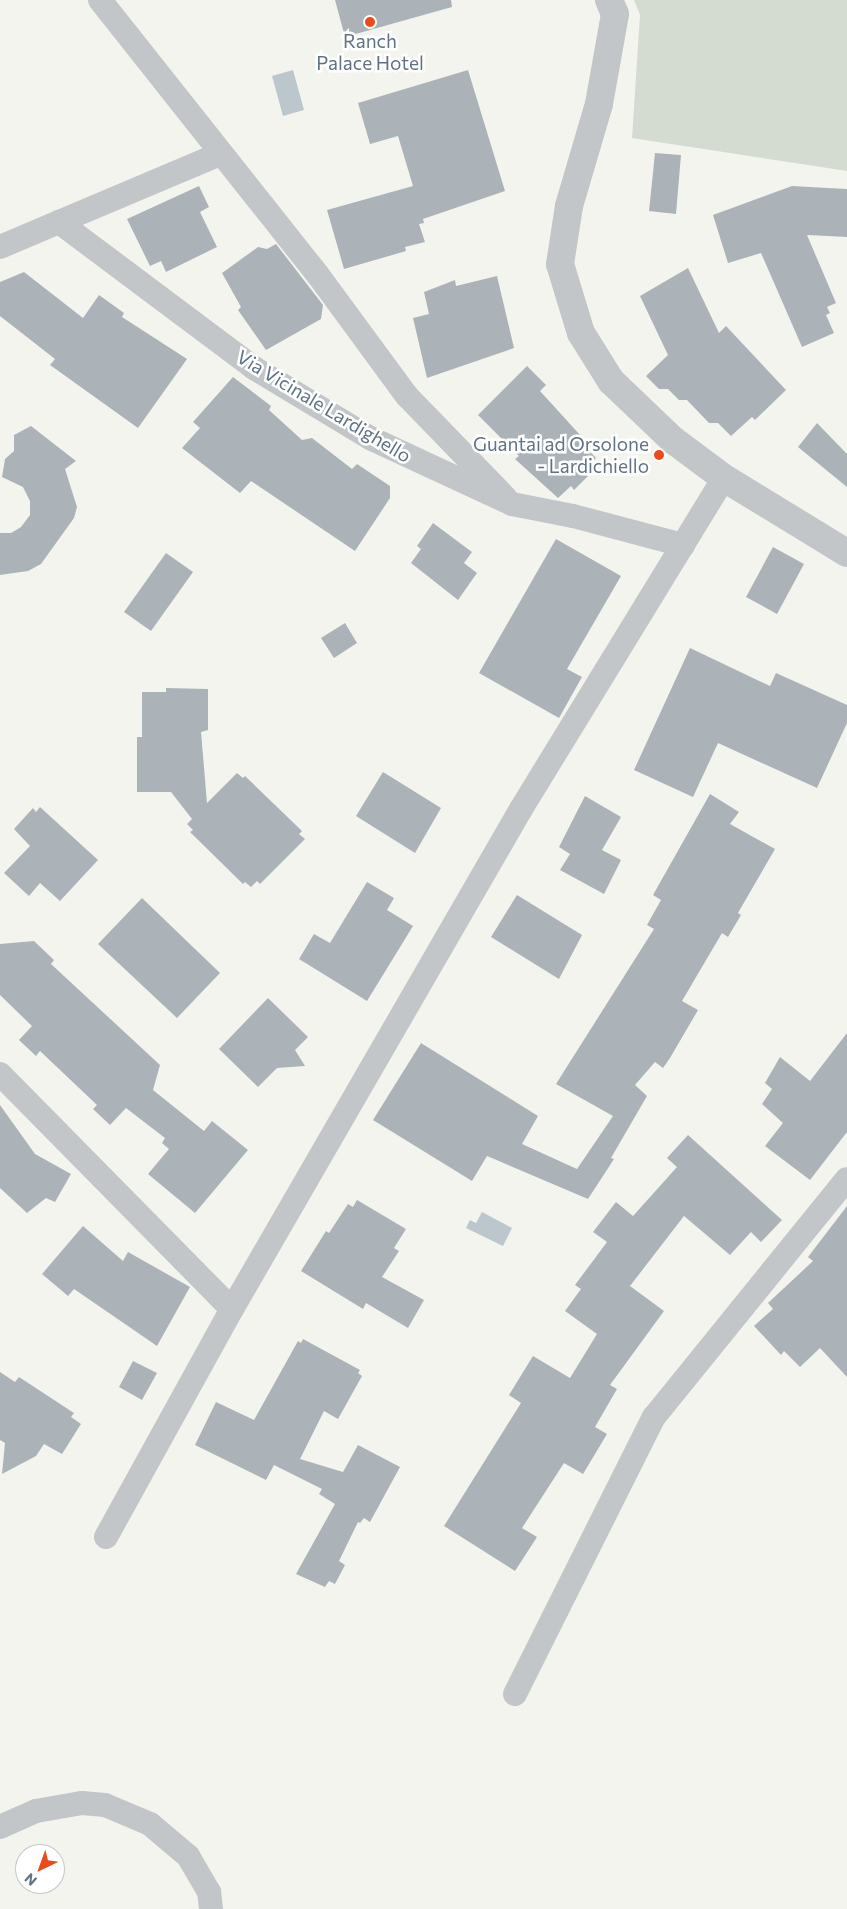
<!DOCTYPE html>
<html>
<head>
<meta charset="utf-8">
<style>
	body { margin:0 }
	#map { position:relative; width:847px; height:1909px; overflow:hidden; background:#f4f4ef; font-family:Commissioner,sans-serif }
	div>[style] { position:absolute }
	.green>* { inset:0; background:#d4dbd0 }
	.water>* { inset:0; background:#bbc7cc }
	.building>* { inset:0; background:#abb3b8 }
	.minor>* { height:24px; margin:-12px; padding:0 12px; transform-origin:12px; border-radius:12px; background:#c3c6c9 }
	.tertiary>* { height:28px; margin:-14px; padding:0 14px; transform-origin:14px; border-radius:14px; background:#c3c6c9 }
	.dots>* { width:14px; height:14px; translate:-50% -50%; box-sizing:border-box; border:2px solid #fff; border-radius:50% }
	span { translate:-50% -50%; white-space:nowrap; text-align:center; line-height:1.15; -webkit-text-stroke:5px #fff; paint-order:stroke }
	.poi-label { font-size:19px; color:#617382 }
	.right { translate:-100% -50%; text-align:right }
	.street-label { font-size:19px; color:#617382 }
	.north { position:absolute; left:15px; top:1844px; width:50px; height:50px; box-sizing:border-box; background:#fff; border:1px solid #c0c7cd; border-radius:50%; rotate:222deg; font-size:14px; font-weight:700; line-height:20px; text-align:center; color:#617382 }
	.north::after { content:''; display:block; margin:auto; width:18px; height:22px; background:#ea4b19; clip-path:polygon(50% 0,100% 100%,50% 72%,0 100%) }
</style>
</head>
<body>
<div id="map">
	<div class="green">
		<i style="clip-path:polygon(634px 0,847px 0,847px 171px,632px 138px,640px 15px)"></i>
	</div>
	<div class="water">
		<i style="clip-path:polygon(293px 70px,304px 110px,283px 116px,272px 76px)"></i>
		<i style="clip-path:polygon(482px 1212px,512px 1228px,503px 1246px,466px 1228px,470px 1220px,476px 1223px)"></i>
	</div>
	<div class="building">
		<i style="clip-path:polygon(335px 0,451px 0,452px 7px,345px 37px)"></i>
		<i style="clip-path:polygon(468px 70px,505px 191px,423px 219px,424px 223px,419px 224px,425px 242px,405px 247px,406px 251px,344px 269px,327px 210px,413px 186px,398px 136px,370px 144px,358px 103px)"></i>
		<i style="clip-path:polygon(655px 153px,681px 155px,676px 214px,649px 211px)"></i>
		<i style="clip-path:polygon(199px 186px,209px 207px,200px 212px,217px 247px,166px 272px,161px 261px,150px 266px,127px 219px)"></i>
		<i style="clip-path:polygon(792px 186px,847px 189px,847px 237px,807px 235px,836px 303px,827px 307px,830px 313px,826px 315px,834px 333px,802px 347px,761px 253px,728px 263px,713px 215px)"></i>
		<i style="clip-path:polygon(276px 244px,323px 305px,321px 319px,266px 350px,238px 310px,241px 307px,222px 273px,258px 247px,267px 249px)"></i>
		<i style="clip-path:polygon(688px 268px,719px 333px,726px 326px,786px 390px,755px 420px,752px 417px,731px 436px,718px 423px,709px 423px,687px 400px,679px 400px,668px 389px,659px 389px,646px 376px,668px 355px,640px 296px)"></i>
		<i style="clip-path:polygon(24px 272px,83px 318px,99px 295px,124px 313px,122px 317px,187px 359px,138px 428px,50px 365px,55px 359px,0 316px,0 282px)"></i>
		<i style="clip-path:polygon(497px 276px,514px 348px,427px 378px,413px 318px,429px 314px,424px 292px,455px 280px,456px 286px)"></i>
		<i style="clip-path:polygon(527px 366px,546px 385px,540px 391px,581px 436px,578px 439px,596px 458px,591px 463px,596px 468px,574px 490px,571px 486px,558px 498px,515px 459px,519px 456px,478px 415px)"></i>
		<i style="clip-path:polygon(233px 377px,271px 406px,269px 410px,302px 440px,312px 438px,352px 469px,357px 464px,390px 486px,390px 498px,355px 551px,251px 481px,240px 493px,182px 448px,200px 428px,193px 422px)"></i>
		<i style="clip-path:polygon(817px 423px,847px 454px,847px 487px,798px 447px)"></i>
		<i style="clip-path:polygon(31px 426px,76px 461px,65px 469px,77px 507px,74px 518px,41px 564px,28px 571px,0 575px,0 533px,11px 533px,21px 527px,30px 515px,30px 501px,23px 487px,2px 477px,5px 459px,14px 451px,14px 435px)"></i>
		<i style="clip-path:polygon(433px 523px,472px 552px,464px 563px,477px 573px,458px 600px,411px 563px,421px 549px,417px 546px)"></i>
		<i style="clip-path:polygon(556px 539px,621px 576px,567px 669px,582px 677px,559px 718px,479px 673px)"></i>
		<i style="clip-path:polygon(773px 547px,804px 564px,777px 614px,746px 597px)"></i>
		<i style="clip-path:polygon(166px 553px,193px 572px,151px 631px,124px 612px)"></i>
		<i style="clip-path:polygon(345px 623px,357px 643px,334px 658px,321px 638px)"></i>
		<i style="clip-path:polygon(690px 648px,770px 686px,776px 673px,847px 705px,847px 723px,817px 788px,718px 743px,693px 797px,634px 770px)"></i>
		<i style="clip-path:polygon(166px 688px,208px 689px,208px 730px,201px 732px,207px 803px,237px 773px,243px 778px,245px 776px,302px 831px,299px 834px,305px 839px,260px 884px,257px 881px,251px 887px,245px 882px,243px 884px,190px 832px,193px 830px,187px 824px,192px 819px,171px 792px,137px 792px,137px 737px,142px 737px,142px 692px,166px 692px)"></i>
		<i style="clip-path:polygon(383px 772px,441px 808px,415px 853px,356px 816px)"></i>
		<i style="clip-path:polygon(710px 794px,739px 812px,730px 824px,775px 849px,738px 913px,741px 915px,728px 937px,722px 933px,682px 1001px,698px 1010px,670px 1058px,663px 1068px,655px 1062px,635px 1085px,647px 1096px,611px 1158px,614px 1159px,588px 1199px,487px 1156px,472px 1181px,373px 1120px,421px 1043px,538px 1116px,522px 1144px,577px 1169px,613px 1116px,556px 1084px,654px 929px,647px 925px,661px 900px,653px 895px)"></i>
		<i style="clip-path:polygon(585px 796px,621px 817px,602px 850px,621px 860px,604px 894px,560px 870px,570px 854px,559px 847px)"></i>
		<i style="clip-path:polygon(40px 807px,98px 860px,60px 901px,40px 883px,29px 896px,4px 873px,30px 846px,14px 829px,33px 808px,36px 812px)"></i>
		<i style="clip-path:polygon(367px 882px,394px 898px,387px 910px,413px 926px,367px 1001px,299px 959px,314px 934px,330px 943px)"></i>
		<i style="clip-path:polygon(517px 895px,582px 935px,559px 979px,491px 937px)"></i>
		<i style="clip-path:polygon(142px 898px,220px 973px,177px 1018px,98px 944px)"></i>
		<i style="clip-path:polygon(34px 941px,54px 960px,51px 964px,160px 1065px,153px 1090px,204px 1131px,212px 1121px,248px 1150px,195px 1213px,148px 1174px,169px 1149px,162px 1143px,165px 1138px,126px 1108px,110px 1125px,93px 1109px,97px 1105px,40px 1051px,36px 1056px,19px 1040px,32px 1026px,0 995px,0 944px)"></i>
		<i style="clip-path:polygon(268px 998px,308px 1037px,295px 1050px,305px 1066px,277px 1068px,258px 1087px,219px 1049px)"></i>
		<i style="clip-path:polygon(847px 1033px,847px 1132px,810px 1180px,765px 1146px,783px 1123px,762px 1104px,772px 1089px,765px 1083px,780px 1057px,810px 1081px)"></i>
		<i style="clip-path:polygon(0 1105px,35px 1154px,71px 1174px,55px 1202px,46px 1198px,27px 1213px,0 1188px)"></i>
		<i style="clip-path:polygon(688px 1135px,782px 1220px,761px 1242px,751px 1232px,730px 1255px,684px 1216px,630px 1286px,664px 1311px,610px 1385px,617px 1389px,595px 1427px,607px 1434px,583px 1474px,564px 1463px,522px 1528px,537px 1537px,515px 1571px,444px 1526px,521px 1403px,509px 1395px,533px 1356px,570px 1378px,597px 1334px,565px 1311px,581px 1289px,575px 1285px,607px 1242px,593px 1232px,616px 1202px,633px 1216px,677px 1167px,667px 1158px)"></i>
		<i style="clip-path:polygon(357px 1200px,406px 1229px,394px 1248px,399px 1251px,382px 1277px,424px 1300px,408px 1328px,366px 1303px,363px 1309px,301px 1271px,326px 1231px,329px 1233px,348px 1204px,353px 1207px)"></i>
		<i style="clip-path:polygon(847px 1206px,847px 1377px,820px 1348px,800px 1367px,784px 1351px,781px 1355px,754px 1326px,773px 1309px,768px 1303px,813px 1261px,808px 1257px)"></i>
		<i style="clip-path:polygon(83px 1226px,123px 1261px,128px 1252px,190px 1287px,157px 1346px,74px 1289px,68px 1296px,42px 1274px)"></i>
		<i style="clip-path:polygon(303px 1339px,360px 1370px,358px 1373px,362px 1376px,338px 1419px,324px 1411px,300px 1459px,343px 1472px,358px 1445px,400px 1467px,370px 1522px,364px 1518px,360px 1523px,358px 1522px,339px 1561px,345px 1565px,335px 1584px,329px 1581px,325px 1587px,296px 1574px,335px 1504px,319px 1494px,322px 1489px,274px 1465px,266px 1480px,195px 1445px,216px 1402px,254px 1420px,298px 1341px,301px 1343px)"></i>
		<i style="clip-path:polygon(133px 1361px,157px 1373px,142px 1400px,119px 1387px)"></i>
		<i style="clip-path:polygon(0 1372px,15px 1382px,19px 1377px,74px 1413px,71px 1417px,81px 1424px,62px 1454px,44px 1444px,36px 1456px,2px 1474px,5px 1443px,0 1440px)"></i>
	</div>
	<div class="minor">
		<i style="left:100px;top:0;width:351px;rotate:51.6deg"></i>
		<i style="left:318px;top:275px;width:150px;rotate:53.7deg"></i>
		<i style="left:407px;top:396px;width:141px;rotate:45.9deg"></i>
		<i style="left:59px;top:222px;width:175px;rotate:-22.9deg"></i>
		<i style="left:0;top:247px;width:64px;rotate:-23deg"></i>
		<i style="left:59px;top:222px;width:244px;rotate:36.8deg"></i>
		<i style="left:254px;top:368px;width:135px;rotate:31.1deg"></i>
		<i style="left:370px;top:438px;width:157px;rotate:24.9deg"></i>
		<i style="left:512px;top:504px;width:62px;rotate:11.1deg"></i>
		<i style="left:573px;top:516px;width:114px;rotate:14.8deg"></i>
		<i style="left:0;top:1074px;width:330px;rotate:45.4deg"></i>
		<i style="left:106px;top:1537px;width:260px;rotate:-61.1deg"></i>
		<i style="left:232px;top:1309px;width:578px;rotate:-59.97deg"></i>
		<i style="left:521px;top:809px;width:388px;rotate:-58.5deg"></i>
		<i style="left:515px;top:1694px;width:310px;rotate:-63.4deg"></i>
		<i style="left:654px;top:1417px;width:306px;rotate:-51deg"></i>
		<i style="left:0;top:1827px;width:39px;rotate:-24deg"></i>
		<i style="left:36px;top:1811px;width:47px;rotate:-9.9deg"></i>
		<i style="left:82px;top:1803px;width:23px;rotate:5deg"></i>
		<i style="left:105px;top:1805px;width:49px;rotate:22.9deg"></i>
		<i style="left:150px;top:1824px;width:50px;rotate:40.1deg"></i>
		<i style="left:188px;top:1856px;width:42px;rotate:59.7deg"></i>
		<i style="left:209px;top:1892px;width:17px;rotate:83deg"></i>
	</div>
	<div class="tertiary">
		<i style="left:609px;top:0;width:15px;rotate:67deg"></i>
		<i style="left:615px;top:14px;width:91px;rotate:100.1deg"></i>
		<i style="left:599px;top:104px;width:106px;rotate:106.4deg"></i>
		<i style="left:569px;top:206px;width:59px;rotate:98.8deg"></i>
		<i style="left:560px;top:264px;width:72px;rotate:73.1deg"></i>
		<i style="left:581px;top:333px;width:57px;rotate:58deg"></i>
		<i style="left:611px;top:381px;width:86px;rotate:43.6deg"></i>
		<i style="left:673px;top:440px;width:64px;rotate:36.7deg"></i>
		<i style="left:724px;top:478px;width:144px;rotate:31.4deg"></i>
	</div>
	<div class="dots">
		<i style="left:370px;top:22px;background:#ea4b19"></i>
		<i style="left:659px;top:455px;background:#ea4b19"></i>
	</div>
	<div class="poi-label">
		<span style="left:370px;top:52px">Ranch<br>Palace Hotel</span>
		<span class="right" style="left:649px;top:455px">Guantai ad Orsolone<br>- Lardichiello</span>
	</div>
	<div class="street-label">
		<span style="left:324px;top:406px;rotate:31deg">Via Vicinale Lardighello</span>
	</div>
	<div class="north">N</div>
</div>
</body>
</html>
